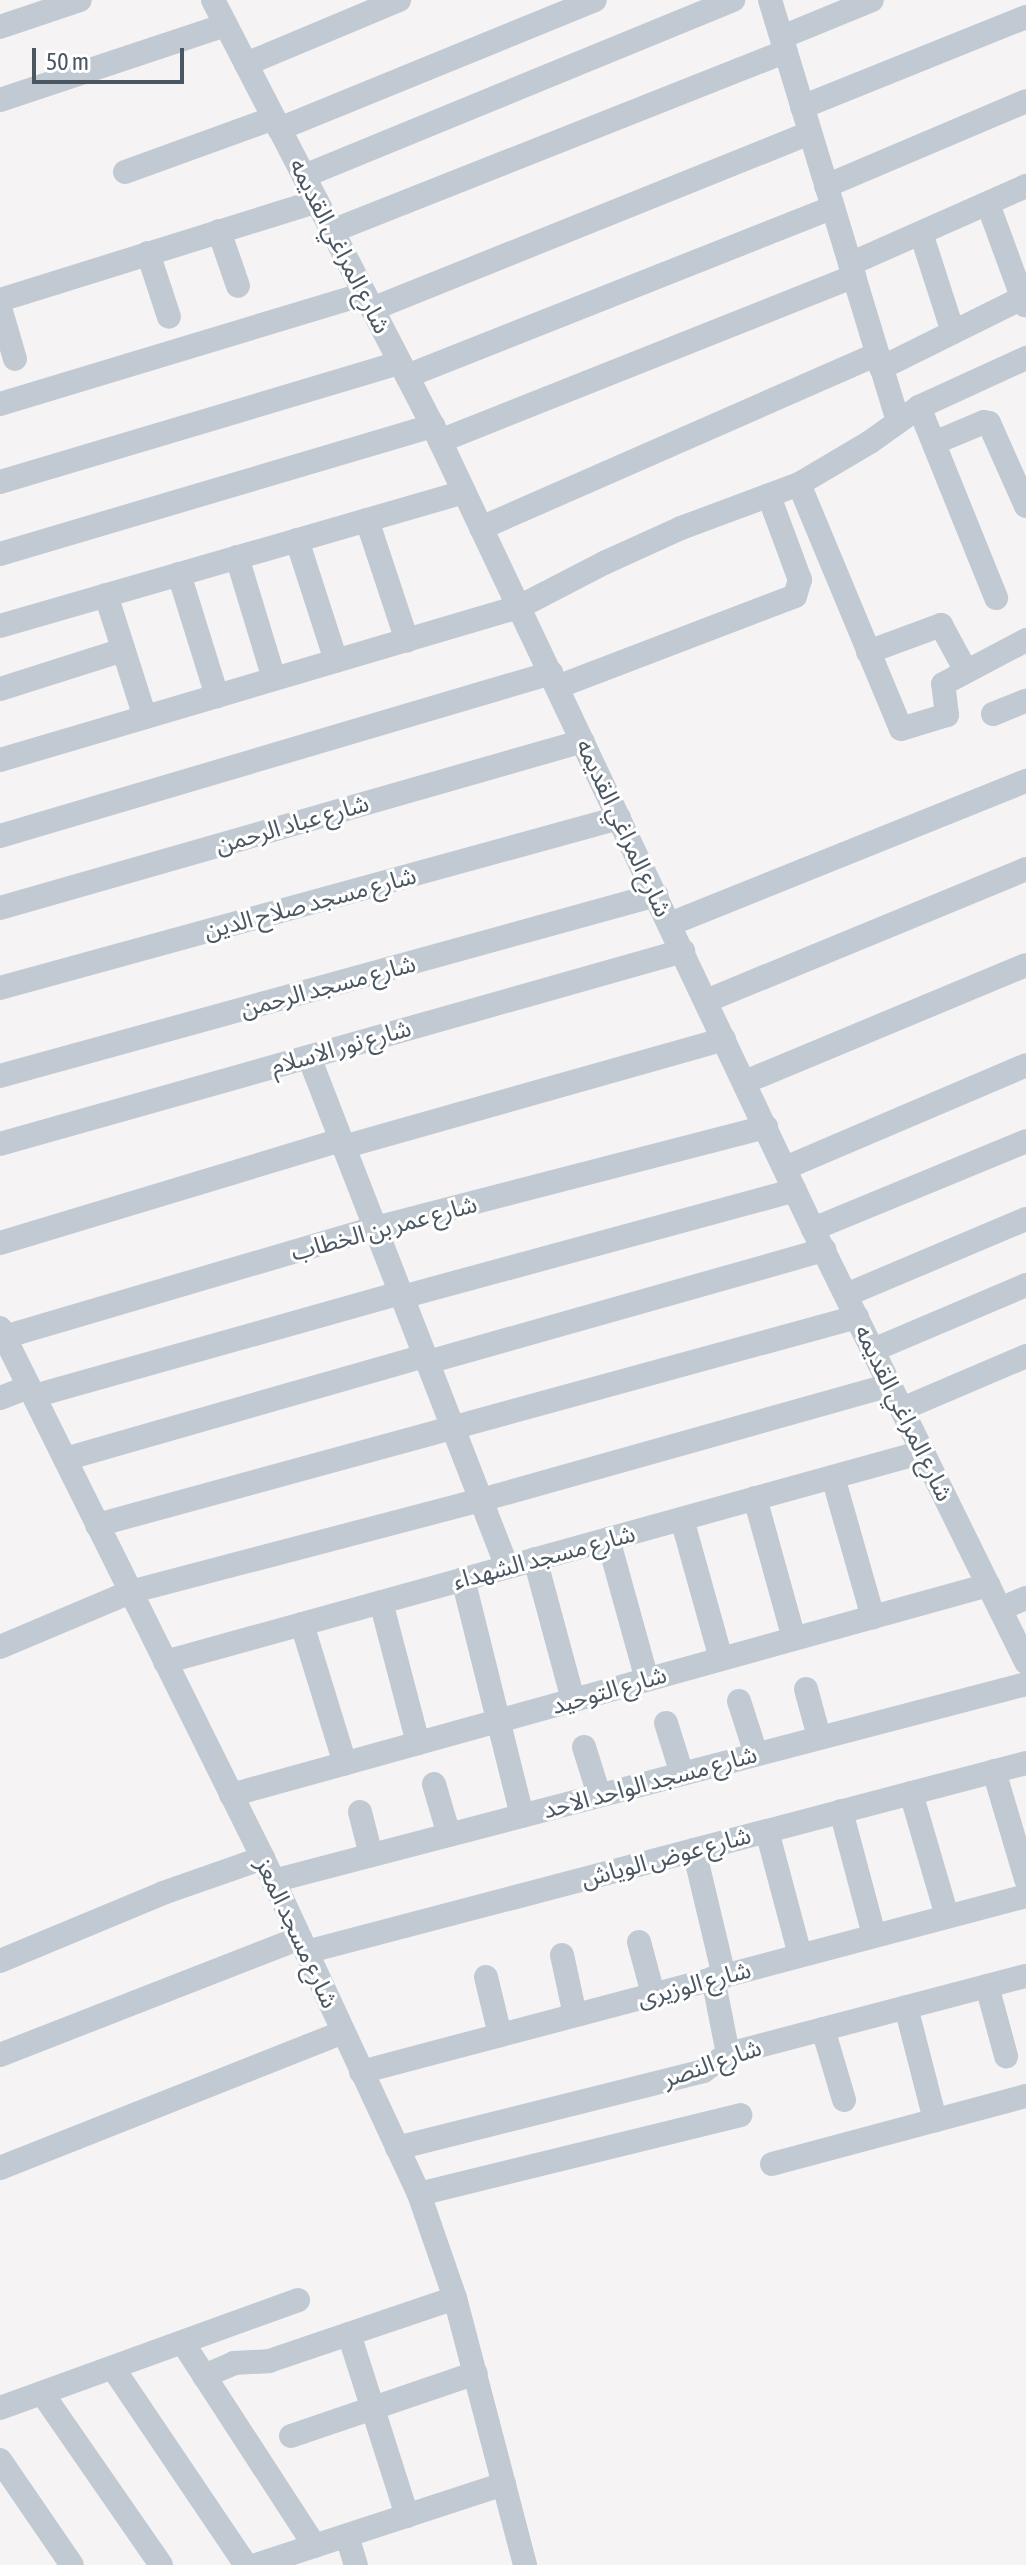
<!DOCTYPE html>
<html>
<head>
<meta charset="utf-8">
<style>
	body { margin:0 }
	#map { position:relative; width:1026px; height:2565px; overflow:hidden; background:#f5f3f3; font-family:"Asap Condensed","Noto Sans Arabic",sans-serif }
	div>[style] { position:absolute }
	.minor>* { height:24px; margin:-12px; padding:0 12px; transform-origin:12px; border-radius:12px; background:#c1cad2 }
	span { translate:-50% -50%; white-space:nowrap; text-align:center; line-height:1.15; -webkit-text-stroke:6px #fff; paint-order:stroke }
	.street-label { font-size:24px; color:#4a5661 }
	.scale { position:absolute; left:32px; top:48px; width:152px; height:36px; box-sizing:border-box; border:4px solid #4a5661; border-top:0; padding-left:10px; font-size:24px; line-height:28px; white-space:nowrap; color:#4a5661; -webkit-text-stroke:6px #fff; paint-order:stroke }
</style>
</head>
<body>
<div id="map">
	<div class="minor">
		<i style="left:213px;top:0;width:479px;rotate:62.7deg"></i>
		<i style="left:433px;top:426px;width:888px;rotate:64.68deg"></i>
		<i style="left:813px;top:1229px;width:483px;rotate:63.8deg"></i>
		<i style="left:770px;top:0;width:439px;rotate:73.1deg"></i>
		<i style="left:0;top:27px;width:84px;rotate:-18.6deg"></i>
		<i style="left:782px;top:37px;width:97px;rotate:-22.3deg"></i>
		<i style="left:246px;top:64px;width:166px;rotate:-22.7deg"></i>
		<i style="left:0;top:100px;width:238px;rotate:-18.4deg"></i>
		<i style="left:802px;top:107px;width:241px;rotate:-21.9deg"></i>
		<i style="left:279px;top:129px;width:341px;rotate:-22.2deg"></i>
		<i style="left:125px;top:172px;width:158px;rotate:-19.9deg"></i>
		<i style="left:304px;top:176px;width:464px;rotate:-22.3deg"></i>
		<i style="left:826px;top:186px;width:217px;rotate:-23deg"></i>
		<i style="left:988px;top:204px;width:108px;rotate:69.9deg"></i>
		<i style="left:219px;top:231px;width:58px;rotate:70.9deg"></i>
		<i style="left:332px;top:231px;width:488px;rotate:-21.6deg"></i>
		<i style="left:921px;top:233px;width:104px;rotate:72.1deg"></i>
		<i style="left:148px;top:253px;width:67px;rotate:71.8deg"></i>
		<i style="left:850px;top:264px;width:193px;rotate:-23.9deg"></i>
		<i style="left:0;top:300px;width:332px;rotate:-17.3deg"></i>
		<i style="left:0;top:308px;width:53px;rotate:73.6deg"></i>
		<i style="left:372px;top:309px;width:472px;rotate:-21.9deg"></i>
		<i style="left:881px;top:368px;width:157px;rotate:-26.4deg"></i>
		<i style="left:407px;top:376px;width:458px;rotate:-21.6deg"></i>
		<i style="left:0;top:404px;width:381px;rotate:-16.8deg"></i>
		<i style="left:919px;top:407px;width:206px;rotate:68deg"></i>
		<i style="left:440px;top:441px;width:446px;rotate:-21.7deg"></i>
		<i style="left:934px;top:443px;width:54px;rotate:-22.8deg"></i>
		<i style="left:984px;top:422px;width:5px;rotate:11deg"></i>
		<i style="left:989px;top:423px;width:91px;rotate:66deg"></i>
		<i style="left:0;top:482px;width:417px;rotate:-16.6deg"></i>
		<i style="left:799px;top:484px;width:265px;rotate:67.4deg"></i>
		<i style="left:901px;top:729px;width:48px;rotate:-16.9deg"></i>
		<i style="left:947px;top:715px;width:31px;rotate:-97deg"></i>
		<i style="left:943px;top:684px;width:94px;rotate:-27.9deg"></i>
		<i style="left:367px;top:520px;width:127px;rotate:71.7deg"></i>
		<i style="left:481px;top:528px;width:433px;rotate:-23.7deg"></i>
		<i style="left:297px;top:540px;width:127px;rotate:72.1deg"></i>
		<i style="left:0;top:554px;width:452px;rotate:-16.5deg"></i>
		<i style="left:237px;top:557px;width:127px;rotate:73.1deg"></i>
		<i style="left:179px;top:574px;width:128px;rotate:72.7deg"></i>
		<i style="left:106px;top:595px;width:128px;rotate:72.3deg"></i>
		<i style="left:0;top:626px;width:483px;rotate:-16.1deg"></i>
		<i style="left:868px;top:652px;width:78px;rotate:-20.3deg"></i>
		<i style="left:941px;top:625px;width:52px;rotate:61.5deg"></i>
		<i style="left:557px;top:687px;width:255px;rotate:-20.9deg"></i>
		<i style="left:795px;top:596px;width:17px;rotate:-73deg"></i>
		<i style="left:800px;top:580px;width:90px;rotate:-110.3deg"></i>
		<i style="left:0;top:689px;width:129px;rotate:-17.6deg"></i>
		<i style="left:993px;top:714px;width:35px;rotate:-22deg"></i>
		<i style="left:0;top:760px;width:541px;rotate:-16.43deg"></i>
		<i style="left:519px;top:607px;width:96px;rotate:-27.4deg"></i>
		<i style="left:604px;top:563px;width:85px;rotate:-24.4deg"></i>
		<i style="left:681px;top:528px;width:126px;rotate:-20.4deg"></i>
		<i style="left:799px;top:484px;width:82px;rotate:-30.6deg"></i>
		<i style="left:870px;top:442px;width:60px;rotate:-35.5deg"></i>
		<i style="left:919px;top:407px;width:118px;rotate:-24.6deg"></i>
		<i style="left:0;top:836px;width:575px;rotate:-16.48deg"></i>
		<i style="left:0;top:908px;width:606px;rotate:-15.98deg"></i>
		<i style="left:670px;top:924px;width:384px;rotate:-21.9deg"></i>
		<i style="left:0;top:988px;width:642px;rotate:-15.36deg"></i>
		<i style="left:706px;top:1001px;width:346px;rotate:-22.4deg"></i>
		<i style="left:309px;top:1057px;width:547px;rotate:68.78deg"></i>
		<i style="left:0;top:1076px;width:681px;rotate:-15.42deg"></i>
		<i style="left:745px;top:1082px;width:304px;rotate:-22.6deg"></i>
		<i style="left:0;top:1144px;width:710px;rotate:-15.78deg"></i>
		<i style="left:343px;top:1147px;width:396px;rotate:-15.8deg"></i>
		<i style="left:785px;top:1168px;width:262px;rotate:-23.1deg"></i>
		<i style="left:813px;top:1229px;width:230px;rotate:-22.4deg"></i>
		<i style="left:0;top:1243px;width:356px;rotate:-16.8deg"></i>
		<i style="left:846px;top:1295px;width:195px;rotate:-22.9deg"></i>
		<i style="left:402px;top:1297px;width:407px;rotate:-15.2deg"></i>
		<i style="left:0;top:1328px;width:592px;rotate:63.61deg"></i>
		<i style="left:263px;top:1858px;width:370px;rotate:65.1deg"></i>
		<i style="left:419px;top:2194px;width:110px;rotate:70.9deg"></i>
		<i style="left:455px;top:2298px;width:276px;rotate:75.3deg"></i>
		<i style="left:4px;top:1337px;width:387px;rotate:-16.4deg"></i>
		<i style="left:375px;top:1228px;width:404px;rotate:-14.5deg"></i>
		<i style="left:873px;top:1350px;width:166px;rotate:-23deg"></i>
		<i style="left:428px;top:1362px;width:412px;rotate:-15.8deg"></i>
		<i style="left:34px;top:1396px;width:380px;rotate:-15.7deg"></i>
		<i style="left:0;top:1398px;width:30px;rotate:-21deg"></i>
		<i style="left:902px;top:1409px;width:135px;rotate:-23.1deg"></i>
		<i style="left:65px;top:1459px;width:374px;rotate:-16deg"></i>
		<i style="left:833px;top:1477px;width:146px;rotate:74.1deg"></i>
		<i style="left:755px;top:1498px;width:146px;rotate:74.5deg"></i>
		<i style="left:682px;top:1519px;width:145px;rotate:74.4deg"></i>
		<i style="left:97px;top:1525px;width:788px;rotate:-15.31deg"></i>
		<i style="left:608px;top:1539px;width:146px;rotate:74.5deg"></i>
		<i style="left:535px;top:1559px;width:146px;rotate:74.9deg"></i>
		<i style="left:463px;top:1579px;width:244px;rotate:76deg"></i>
		<i style="left:381px;top:1602px;width:146px;rotate:75.3deg"></i>
		<i style="left:1000px;top:1609px;width:28px;rotate:-23deg"></i>
		<i style="left:302px;top:1624px;width:146px;rotate:72.9deg"></i>
		<i style="left:0;top:1647px;width:141px;rotate:-22.9deg"></i>
		<i style="left:130px;top:1592px;width:363px;rotate:-14.7deg"></i>
		<i style="left:481px;top:1500px;width:425px;rotate:-15.7deg"></i>
		<i style="left:165px;top:1662px;width:787px;rotate:-15.49deg"></i>
		<i style="left:806px;top:1689px;width:50px;rotate:74.8deg"></i>
		<i style="left:739px;top:1701px;width:56px;rotate:72.2deg"></i>
		<i style="left:666px;top:1723px;width:53px;rotate:72.6deg"></i>
		<i style="left:584px;top:1747px;width:50px;rotate:72.6deg"></i>
		<i style="left:994px;top:1771px;width:113px;rotate:73.5deg"></i>
		<i style="left:434px;top:1784px;width:53px;rotate:73.6deg"></i>
		<i style="left:911px;top:1793px;width:128px;rotate:73.7deg"></i>
		<i style="left:231px;top:1795px;width:786px;rotate:-15.5deg"></i>
		<i style="left:841px;top:1811px;width:128px;rotate:75.1deg"></i>
		<i style="left:360px;top:1812px;width:44px;rotate:75.7deg"></i>
		<i style="left:767px;top:1831px;width:128px;rotate:75.1deg"></i>
		<i style="left:694px;top:1850px;width:130px;rotate:76.6deg"></i>
		<i style="left:273px;top:1881px;width:778px;rotate:-14.66deg"></i>
		<i style="left:639px;top:1942px;width:54px;rotate:74.9deg"></i>
		<i style="left:306px;top:1952px;width:744px;rotate:-14.71deg"></i>
		<i style="left:562px;top:1955px;width:61px;rotate:77.8deg"></i>
		<i style="left:0;top:1961px;width:177px;rotate:-22.6deg"></i>
		<i style="left:163px;top:1893px;width:106px;rotate:-19.3deg"></i>
		<i style="left:486px;top:1977px;width:60px;rotate:76.4deg"></i>
		<i style="left:713px;top:1978px;width:77px;rotate:78.8deg"></i>
		<i style="left:987px;top:1986px;width:73px;rotate:74.8deg"></i>
		<i style="left:906px;top:2007px;width:117px;rotate:75.6deg"></i>
		<i style="left:823px;top:2029px;width:74px;rotate:73.5deg"></i>
		<i style="left:0;top:2055px;width:322px;rotate:-21.3deg"></i>
		<i style="left:361px;top:2072px;width:688px;rotate:-14.82deg"></i>
		<i style="left:397px;top:2148px;width:316px;rotate:-14.1deg"></i>
		<i style="left:703px;top:2071px;width:30px;rotate:-34deg"></i>
		<i style="left:728px;top:2054px;width:308px;rotate:-14.7deg"></i>
		<i style="left:772px;top:2164px;width:263px;rotate:-15deg"></i>
		<i style="left:0;top:2168px;width:369px;rotate:-21.6deg"></i>
		<i style="left:419px;top:2194px;width:331px;rotate:-13.8deg"></i>
		<i style="left:349px;top:2334px;width:191px;rotate:72.3deg"></i>
		<i style="left:183px;top:2343px;width:242px;rotate:57deg"></i>
		<i style="left:113px;top:2368px;width:238px;rotate:56deg"></i>
		<i style="left:204px;top:2376px;width:33px;rotate:-23deg"></i>
		<i style="left:234px;top:2363px;width:35px;rotate:-3deg"></i>
		<i style="left:269px;top:2361px;width:196px;rotate:-18.7deg"></i>
		<i style="left:42px;top:2393px;width:209px;rotate:55.3deg"></i>
		<i style="left:0;top:2408px;width:317px;rotate:-19.9deg"></i>
		<i style="left:291px;top:2436px;width:195px;rotate:-18.8deg"></i>
		<i style="left:0;top:2460px;width:127px;rotate:55.6deg"></i>
		<i style="left:347px;top:2536px;width:30px;rotate:73deg"></i>
		<i style="left:256px;top:2565px;width:261px;rotate:-18.1deg"></i>
	</div>
	<div class="street-label">
		<span style="left:340px;top:246px;rotate:63deg">شارع المراغي القديمه</span>
		<span style="left:292px;top:824px;rotate:-16deg">شارع عباد الرحمن</span>
		<span style="left:624px;top:828px;rotate:65deg">شارع المراغي القديمه</span>
		<span style="left:310px;top:903px;rotate:-15deg">شارع مسجد صلاح الدين</span>
		<span style="left:328px;top:986px;rotate:-15deg">شارع مسجد الرحمن</span>
		<span style="left:341px;top:1047px;rotate:-16deg">شارع نور الاسلام</span>
		<span style="left:384px;top:1228px;rotate:-15deg">شارع عمر بن الخطاب</span>
		<span style="left:904px;top:1413px;rotate:64deg">شارع المراغي القديمه</span>
		<span style="left:544px;top:1557px;rotate:-15deg">شارع مسجد الشهداء</span>
		<span style="left:609px;top:1690px;rotate:-16deg">شارع التوحيد</span>
		<span style="left:650px;top:1782px;rotate:-15deg">شارع مسجد الواحد الاحد</span>
		<span style="left:666px;top:1857px;rotate:-15deg">شارع عوض الوياش</span>
		<span style="left:297px;top:1933px;rotate:65deg">شارع مسجد المعز</span>
		<span style="left:694px;top:1984px;rotate:-15deg">شارع الوزيرى</span>
		<span style="left:712px;top:2063px;rotate:-19deg">شارع النصر</span>
	</div>
	<div class="scale">50 m</div>
</div>
</body>
</html>
